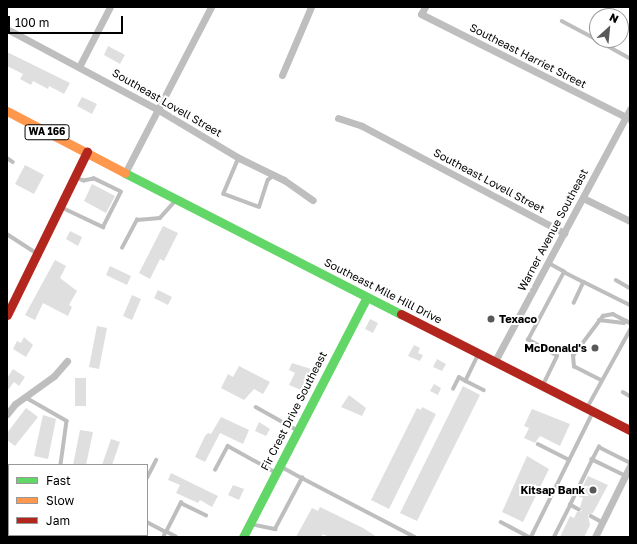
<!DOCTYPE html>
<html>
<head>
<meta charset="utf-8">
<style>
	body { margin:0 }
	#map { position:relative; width:637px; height:544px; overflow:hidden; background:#fff; font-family:"Golos Text",sans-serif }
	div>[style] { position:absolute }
	.building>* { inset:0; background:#dfdfdf }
	.lane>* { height:3.5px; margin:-1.75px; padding:0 1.75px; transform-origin:1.75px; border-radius:1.75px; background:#bebebe }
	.street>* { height:7px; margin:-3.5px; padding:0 3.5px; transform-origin:3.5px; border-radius:3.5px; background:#bebebe }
	.fast>* { height:9px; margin:-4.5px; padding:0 4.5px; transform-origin:4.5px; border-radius:4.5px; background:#63d668 }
	.slow>* { height:9px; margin:-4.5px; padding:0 4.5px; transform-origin:4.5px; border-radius:4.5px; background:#ff974d }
	.jam>* { height:9px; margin:-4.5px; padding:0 4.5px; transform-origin:4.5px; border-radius:4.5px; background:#b3261e }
	.dots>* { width:11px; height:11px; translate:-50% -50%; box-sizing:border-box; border:2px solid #fff; border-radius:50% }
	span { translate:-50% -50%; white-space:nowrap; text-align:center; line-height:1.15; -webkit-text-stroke:4px #fff; paint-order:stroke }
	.shield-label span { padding:1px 3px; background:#fff; border:1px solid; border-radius:3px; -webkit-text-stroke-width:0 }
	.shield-label { font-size:10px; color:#000; font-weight:700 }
	.street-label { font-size:11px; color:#000 }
	.poi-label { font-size:11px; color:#000; font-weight:700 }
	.left { translate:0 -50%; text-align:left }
	.right { translate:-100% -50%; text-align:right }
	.frame { position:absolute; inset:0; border:8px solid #000; pointer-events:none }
	.legend { position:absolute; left:8px; top:464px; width:140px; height:72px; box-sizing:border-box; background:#fff; border:1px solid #999; margin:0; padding:5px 7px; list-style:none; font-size:12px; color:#000 }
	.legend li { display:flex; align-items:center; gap:8px; height:20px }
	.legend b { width:20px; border:1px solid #999 }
	.north { position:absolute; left:589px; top:8px; width:40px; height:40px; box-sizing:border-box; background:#fff; border:1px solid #999; border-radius:50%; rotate:27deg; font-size:11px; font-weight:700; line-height:16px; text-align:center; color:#000 }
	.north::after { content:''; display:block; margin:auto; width:14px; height:18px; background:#595959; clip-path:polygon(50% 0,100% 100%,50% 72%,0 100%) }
	.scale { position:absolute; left:8px; top:16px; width:115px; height:18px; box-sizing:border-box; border:2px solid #000; border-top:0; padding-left:5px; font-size:12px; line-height:14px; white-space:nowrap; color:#000; -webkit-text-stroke:3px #fff; paint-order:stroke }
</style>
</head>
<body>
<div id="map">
	<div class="building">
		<i style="clip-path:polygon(108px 46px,125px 55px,120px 64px,104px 55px)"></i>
		<i style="clip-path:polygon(7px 52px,70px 83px,64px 94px,49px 86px,48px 89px,33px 81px,31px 85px,20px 79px,23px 74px,7px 66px)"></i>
		<i style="clip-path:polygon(82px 97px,97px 104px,92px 114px,77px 106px)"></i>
		<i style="clip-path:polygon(25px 165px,44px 175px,34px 194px,15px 184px)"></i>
		<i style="clip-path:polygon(92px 184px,115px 196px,106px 213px,84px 201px)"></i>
		<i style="clip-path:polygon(163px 226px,178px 233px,164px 261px,160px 259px,150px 279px,139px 273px)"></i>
		<i style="clip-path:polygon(70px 231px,82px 237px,78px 246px,66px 239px)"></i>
		<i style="clip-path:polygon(55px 260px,66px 266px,60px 278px,77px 291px,69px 305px,72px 307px,68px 316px,43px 303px,35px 320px,25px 315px)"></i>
		<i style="clip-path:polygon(110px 266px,131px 276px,127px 285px,106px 275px)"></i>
		<i style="clip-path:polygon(158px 290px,172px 297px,168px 305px,154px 298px)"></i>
		<i style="clip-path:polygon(132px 295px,141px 299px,132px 320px,123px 316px)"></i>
		<i style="clip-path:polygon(370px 319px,378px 323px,373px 333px,365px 329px)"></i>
		<i style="clip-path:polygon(97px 326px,107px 328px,99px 369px,89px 367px)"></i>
		<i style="clip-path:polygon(24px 337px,33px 345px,26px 357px,13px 349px,17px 341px,21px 343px)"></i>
		<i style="clip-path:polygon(414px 345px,420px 348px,418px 353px,423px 355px,420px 361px,408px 356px)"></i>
		<i style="clip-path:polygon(437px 359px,446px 364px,442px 371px,433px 367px)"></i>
		<i style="clip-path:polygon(292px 363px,311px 369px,301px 390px,289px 385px,295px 373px,289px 370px)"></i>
		<i style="clip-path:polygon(239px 366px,270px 382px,263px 394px,254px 389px,244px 400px,221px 388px,228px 374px,233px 377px)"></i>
		<i style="clip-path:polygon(13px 369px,25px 377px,19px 386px,14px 382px,7px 391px,7px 378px)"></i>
		<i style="clip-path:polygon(75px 378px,86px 378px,86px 406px,75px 406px)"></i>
		<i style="clip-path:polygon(434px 384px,441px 388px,438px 395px,430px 391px)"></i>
		<i style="clip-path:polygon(463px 386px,480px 395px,417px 521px,400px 513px)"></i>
		<i style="clip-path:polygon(349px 395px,366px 408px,362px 416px,341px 407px)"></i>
		<i style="clip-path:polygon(422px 407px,436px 414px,389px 509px,371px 500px,417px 408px,421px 410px)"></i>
		<i style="clip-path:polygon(26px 408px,38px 417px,15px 446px,7px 440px,7px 433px)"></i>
		<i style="clip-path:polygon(532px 409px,570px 424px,560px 446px,540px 436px,535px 443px,524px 438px,529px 428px,524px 426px)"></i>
		<i style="clip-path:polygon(43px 415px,56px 419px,48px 459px,34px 456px)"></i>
		<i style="clip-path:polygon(221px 417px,249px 430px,243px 444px,220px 433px,205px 462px,195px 457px,205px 436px,208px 433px,211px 434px)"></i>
		<i style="clip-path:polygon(259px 422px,270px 429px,266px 436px,255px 431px)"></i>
		<i style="clip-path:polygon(80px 430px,93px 432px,86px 465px,73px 465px)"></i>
		<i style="clip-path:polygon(111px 439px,120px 442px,112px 465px,102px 465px)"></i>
		<i style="clip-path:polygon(527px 456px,549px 469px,523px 522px,502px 512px)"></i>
		<i style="clip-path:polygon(171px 473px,218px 496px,212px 507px,200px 500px,198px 503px,176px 493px,180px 485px,168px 480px)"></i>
		<i style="clip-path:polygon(588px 476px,608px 485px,593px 513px,588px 515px,590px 525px,584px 537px,560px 537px,570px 516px,574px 518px,577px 512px,582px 511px,580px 507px,583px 498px,578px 496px)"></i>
		<i style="clip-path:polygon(233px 485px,244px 489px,239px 500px,228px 495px)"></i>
		<i style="clip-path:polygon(320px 507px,363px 528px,377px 537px,329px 537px,323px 534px,321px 537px,296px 537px,312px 508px,318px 511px)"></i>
	</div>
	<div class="lane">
		<i style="left:562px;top:21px;width:40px;rotate:28deg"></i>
		<i style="left:597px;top:40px;width:38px;rotate:29deg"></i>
		<i style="left:7px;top:158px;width:7px;rotate:34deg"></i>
		<i style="left:239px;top:158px;width:39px;rotate:113deg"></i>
		<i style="left:224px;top:194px;width:37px;rotate:20deg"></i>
		<i style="left:259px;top:207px;width:28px;rotate:-72deg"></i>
		<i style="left:268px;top:180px;width:8px;rotate:-40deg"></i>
		<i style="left:61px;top:207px;width:47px;rotate:25.5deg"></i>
		<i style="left:103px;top:227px;width:39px;rotate:-63deg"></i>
		<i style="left:121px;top:192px;width:30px;rotate:-154deg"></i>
		<i style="left:94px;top:179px;width:10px;rotate:169deg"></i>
		<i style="left:84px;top:181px;width:9px;rotate:-159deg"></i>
		<i style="left:7px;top:234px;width:35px;rotate:33deg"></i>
		<i style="left:122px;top:248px;width:32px;rotate:-62deg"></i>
		<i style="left:137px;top:220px;width:23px;rotate:-5deg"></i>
		<i style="left:160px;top:218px;width:24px;rotate:-48deg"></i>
		<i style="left:564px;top:272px;width:22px;rotate:27deg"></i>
		<i style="left:584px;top:282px;width:23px;rotate:115deg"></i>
		<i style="left:616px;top:280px;width:16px;rotate:30deg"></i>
		<i style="left:584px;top:282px;width:51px;rotate:26.6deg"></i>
		<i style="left:599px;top:320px;width:25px;rotate:7deg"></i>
		<i style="left:624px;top:323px;width:3px;rotate:-45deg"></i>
		<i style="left:479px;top:354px;width:30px;rotate:116deg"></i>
		<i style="left:466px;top:381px;width:20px;rotate:27deg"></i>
		<i style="left:602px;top:381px;width:31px;rotate:-153deg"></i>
		<i style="left:574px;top:367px;width:11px;rotate:-95deg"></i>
		<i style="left:573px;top:356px;width:50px;rotate:-53.1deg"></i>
		<i style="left:603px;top:316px;width:10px;rotate:-11deg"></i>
		<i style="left:613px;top:314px;width:19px;rotate:28deg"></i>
		<i style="left:543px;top:385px;width:32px;rotate:-64deg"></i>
		<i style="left:557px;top:356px;width:33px;rotate:-151deg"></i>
		<i style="left:528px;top:340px;width:77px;rotate:-62.1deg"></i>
		<i style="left:564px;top:272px;width:18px;rotate:-151deg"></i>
		<i style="left:453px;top:389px;width:13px;rotate:-63deg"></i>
		<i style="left:459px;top:377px;width:8px;rotate:30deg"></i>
		<i style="left:623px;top:392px;width:8px;rotate:30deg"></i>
		<i style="left:25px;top:397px;width:48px;rotate:29.7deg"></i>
		<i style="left:67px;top:421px;width:44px;rotate:97.8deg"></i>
		<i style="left:256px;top:407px;width:47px;rotate:29.3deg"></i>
		<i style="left:587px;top:408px;width:89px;rotate:-61.1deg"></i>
		<i style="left:538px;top:444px;width:35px;rotate:27deg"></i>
		<i style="left:280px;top:466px;width:25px;rotate:29deg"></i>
		<i style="left:215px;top:470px;width:27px;rotate:-62deg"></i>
		<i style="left:228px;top:446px;width:54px;rotate:29deg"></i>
		<i style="left:625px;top:476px;width:37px;rotate:-154deg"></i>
		<i style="left:592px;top:460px;width:15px;rotate:-62deg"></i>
		<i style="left:599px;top:447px;width:35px;rotate:27deg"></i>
		<i style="left:147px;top:478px;width:20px;rotate:-63deg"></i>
		<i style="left:579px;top:510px;width:10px;rotate:-151deg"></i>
		<i style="left:570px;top:505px;width:50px;rotate:-63.9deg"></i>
		<i style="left:591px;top:516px;width:13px;rotate:29deg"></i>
		<i style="left:147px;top:522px;width:21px;rotate:28deg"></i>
		<i style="left:166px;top:532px;width:5px;rotate:112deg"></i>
		<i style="left:501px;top:522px;width:32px;rotate:28deg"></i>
		<i style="left:251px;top:524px;width:25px;rotate:12deg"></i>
		<i style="left:275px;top:529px;width:58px;rotate:-62.1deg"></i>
		<i style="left:302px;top:478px;width:127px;rotate:27.6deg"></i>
		<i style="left:176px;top:537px;width:11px;rotate:-153deg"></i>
		<i style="left:166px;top:532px;width:33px;rotate:-63deg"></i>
		<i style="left:181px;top:503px;width:28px;rotate:26deg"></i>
		<i style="left:531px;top:537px;width:140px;rotate:-63.6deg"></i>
		<i style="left:554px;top:537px;width:36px;rotate:-63deg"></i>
	</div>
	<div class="street">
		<i style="left:425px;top:7px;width:8px;rotate:120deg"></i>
		<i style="left:421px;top:14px;width:234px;rotate:26.7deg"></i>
		<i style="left:7px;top:29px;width:170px;rotate:28.1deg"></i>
		<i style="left:157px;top:109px;width:96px;rotate:30.9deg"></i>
		<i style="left:239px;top:158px;width:50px;rotate:26.1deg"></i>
		<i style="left:284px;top:180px;width:35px;rotate:35deg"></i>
		<i style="left:80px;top:65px;width:65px;rotate:-62.7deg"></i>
		<i style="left:282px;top:75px;width:74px;rotate:-66.9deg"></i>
		<i style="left:338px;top:118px;width:25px;rotate:18deg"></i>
		<i style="left:362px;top:126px;width:229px;rotate:27.9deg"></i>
		<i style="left:125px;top:173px;width:187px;rotate:-62.6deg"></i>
		<i style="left:583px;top:198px;width:52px;rotate:26.1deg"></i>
		<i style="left:495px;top:361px;width:286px;rotate:-61.8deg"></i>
		<i style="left:7px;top:414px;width:13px;rotate:-51deg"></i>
		<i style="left:15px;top:404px;width:48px;rotate:-35.7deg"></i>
		<i style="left:54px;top:376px;width:20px;rotate:-49deg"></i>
		<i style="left:27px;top:537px;width:3px;rotate:-45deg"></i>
		<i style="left:595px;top:537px;width:79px;rotate:-63.8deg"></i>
	</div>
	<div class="fast">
		<i style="left:125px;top:173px;width:310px;rotate:27.1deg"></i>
		<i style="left:243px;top:537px;width:270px;rotate:-62.7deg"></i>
	</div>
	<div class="slow">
		<i style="left:7px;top:111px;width:133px;rotate:27.7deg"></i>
		<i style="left:7px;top:480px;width:3px;rotate:45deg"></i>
		<i style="left:50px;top:535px;width:2px;rotate:63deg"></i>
	</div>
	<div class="jam">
		<i style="left:401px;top:314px;width:257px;rotate:26.9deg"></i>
		<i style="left:7px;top:315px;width:182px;rotate:-63.9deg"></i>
	</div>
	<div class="dots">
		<i style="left:491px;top:319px;background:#595959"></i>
		<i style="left:595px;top:348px;background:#595959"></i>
		<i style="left:593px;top:490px;background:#595959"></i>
	</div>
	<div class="shield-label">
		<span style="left:47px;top:132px">WA 166</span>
	</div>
	<div class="street-label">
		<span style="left:528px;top:56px;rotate:27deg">Southeast Harriet Street</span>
		<span style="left:167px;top:103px;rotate:30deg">Southeast Lovell Street</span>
		<span style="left:489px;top:181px;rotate:28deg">Southeast Lovell Street</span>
		<span style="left:553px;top:230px;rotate:-62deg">Warner Avenue Southeast</span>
		<span style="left:383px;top:291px;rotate:27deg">Southeast Mile Hill Drive</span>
		<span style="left:294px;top:411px;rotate:-63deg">Fir Crest Drive Southeast</span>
	</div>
	<div class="poi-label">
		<span class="left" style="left:499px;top:319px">Texaco</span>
		<span class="right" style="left:587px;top:348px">McDonald's</span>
		<span class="right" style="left:585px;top:490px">Kitsap Bank</span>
	</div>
	<div class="frame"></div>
	<ul class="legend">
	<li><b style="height:5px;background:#63d668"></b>Fast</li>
	<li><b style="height:5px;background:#ff974d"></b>Slow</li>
	<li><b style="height:5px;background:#b3261e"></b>Jam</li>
	</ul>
	<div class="north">N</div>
	<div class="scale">100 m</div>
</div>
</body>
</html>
